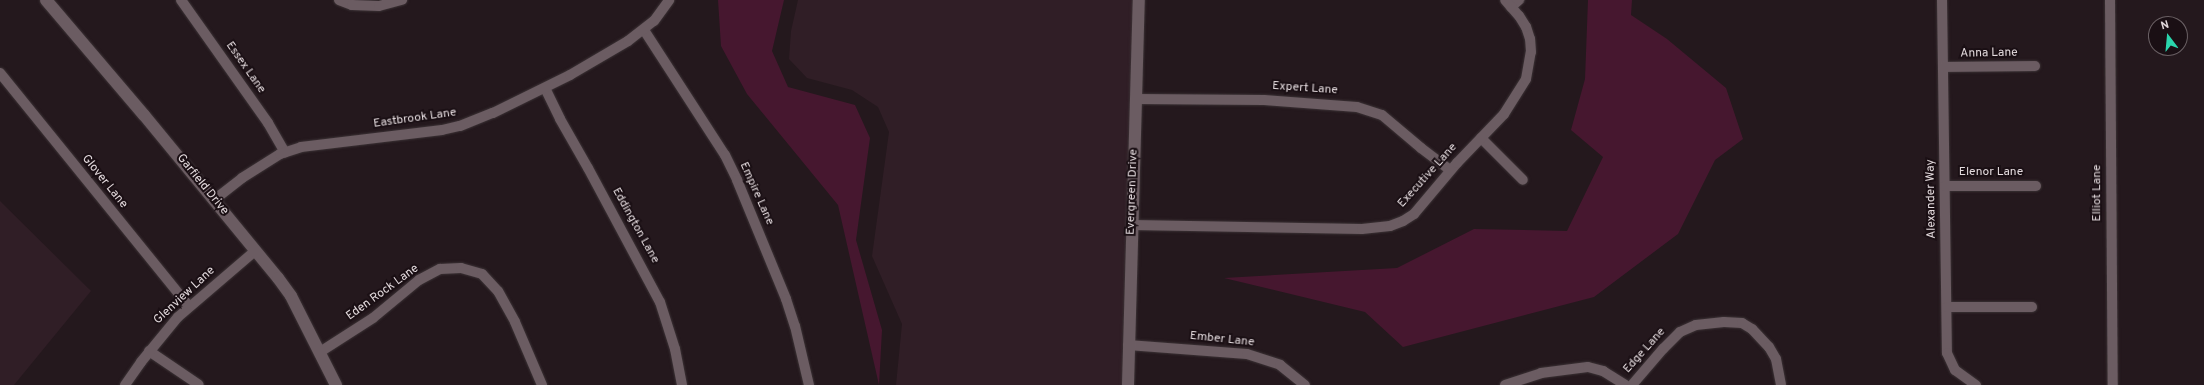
<!DOCTYPE html>
<html>
<head>
<meta charset="utf-8">
<style>
	body { margin:0 }
	#map { position:relative; width:2204px; height:385px; overflow:hidden; background:#24181d; font-family:Overpass,sans-serif }
	div>[style] { position:absolute }
	.built>* { inset:0; background:#301e26 }
	.green>* { inset:0; background:#46172f }
	.roads { filter:drop-shadow(0 0 1px #3c3336) drop-shadow(0 0 1px #3c3336) }
	.street>* { height:10px; margin:-5px; padding:0 5px; transform-origin:5px; border-radius:5px; background:#6b5c62 }
	.secondary>* { height:12px; margin:-6px; padding:0 6px; transform-origin:6px; border-radius:6px; background:#6b5c62 }
	span { translate:-50% -50%; white-space:nowrap; text-align:center; line-height:1.15; -webkit-text-stroke:4px #1a0f14; paint-order:stroke }
	.street-label { font-size:12px; color:#e3dadd }
	.north { position:absolute; left:2148px; top:16px; width:40px; height:40px; box-sizing:border-box; background:#1a0f14; border:1px solid #6a6064; border-radius:50%; rotate:344deg; font-size:11px; font-weight:700; line-height:16px; text-align:center; color:#e3dadd }
	.north::after { content:''; display:block; margin:auto; width:14px; height:18px; background:#2ad5ac; clip-path:polygon(50% 0,100% 100%,50% 72%,0 100%) }
</style>
</head>
<body>
<div id="map">
	<div class="built">
		<i style="clip-path:polygon(798px 0,1139px 0,1127px 385px,896px 385px,902px 324px,872px 256px,889px 132px,878px 107px,852px 90px,807px 78px,789px 59px,791px 31px)"></i>
		<i style="clip-path:polygon(0 201px,91px 291px,14px 385px,0 385px)"></i>
	</div>
	<div class="green">
		<i style="clip-path:polygon(718px 0,784px 0,772px 51px,788px 87px,855px 105px,870px 138px,856px 240px,882px 330px,879px 385px,838px 205px,747px 94px,721px 46px)"></i>
		<i style="clip-path:polygon(1588px 0,1632px 0,1631px 15px,1667px 39px,1726px 88px,1743px 139px,1715px 160px,1678px 234px,1594px 297px,1403px 347px,1365px 312px,1224px 278px,1397px 268px,1474px 229px,1567px 231px,1603px 157px,1571px 130px,1585px 79px)"></i>
	</div>
	<div class="roads">
		<div class="street">
			<i style="left:181px;top:0;width:151px;rotate:54.7deg"></i>
			<i style="left:268px;top:123px;width:34px;rotate:60deg"></i>
			<i style="left:339px;top:0;width:14px;rotate:21deg"></i>
			<i style="left:352px;top:5px;width:27px;rotate:2deg"></i>
			<i style="left:379px;top:6px;width:24px;rotate:-15deg"></i>
			<i style="left:1942px;top:0;width:353px;rotate:89.2deg"></i>
			<i style="left:1947px;top:353px;width:19px;rotate:65deg"></i>
			<i style="left:1955px;top:370px;width:26px;rotate:36deg"></i>
			<i style="left:2110px;top:0;width:385px;rotate:89.6deg"></i>
			<i style="left:1511px;top:7px;width:11px;rotate:-41deg"></i>
			<i style="left:644px;top:30px;width:149px;rotate:57.1deg"></i>
			<i style="left:725px;top:155px;width:28px;rotate:64deg"></i>
			<i style="left:737px;top:180px;width:129px;rotate:67.6deg"></i>
			<i style="left:786px;top:299px;width:28px;rotate:72deg"></i>
			<i style="left:795px;top:326px;width:61px;rotate:76.7deg"></i>
			<i style="left:1943px;top:67px;width:92px;rotate:-0.6deg"></i>
			<i style="left:0;top:73px;width:300px;rotate:51deg"></i>
			<i style="left:545px;top:88px;width:34px;rotate:64deg"></i>
			<i style="left:560px;top:119px;width:56px;rotate:60.3deg"></i>
			<i style="left:588px;top:168px;width:152px;rotate:61.8deg"></i>
			<i style="left:660px;top:302px;width:49px;rotate:72.3deg"></i>
			<i style="left:675px;top:349px;width:37px;rotate:79deg"></i>
			<i style="left:1136px;top:99px;width:128px;rotate:0.4deg"></i>
			<i style="left:1264px;top:100px;width:93px;rotate:4.3deg"></i>
			<i style="left:1357px;top:107px;width:26px;rotate:18deg"></i>
			<i style="left:1382px;top:115px;width:51px;rotate:40.2deg"></i>
			<i style="left:1421px;top:148px;width:36px;rotate:37deg"></i>
			<i style="left:1481px;top:138px;width:59px;rotate:45deg"></i>
			<i style="left:1945px;top:186px;width:91px"></i>
			<i style="left:214px;top:200px;width:36px;rotate:-38deg"></i>
			<i style="left:242px;top:178px;width:45px;rotate:-32.3deg"></i>
			<i style="left:280px;top:154px;width:22px;rotate:-18deg"></i>
			<i style="left:301px;top:147px;width:142px;rotate:-6.9deg"></i>
			<i style="left:442px;top:130px;width:18px;rotate:-13deg"></i>
			<i style="left:460px;top:126px;width:35px;rotate:-22deg"></i>
			<i style="left:493px;top:113px;width:86px;rotate:-26.3deg"></i>
			<i style="left:570px;top:75px;width:67px;rotate:-30.4deg"></i>
			<i style="left:628px;top:41px;width:33px;rotate:-38deg"></i>
			<i style="left:654px;top:21px;width:26px;rotate:-54deg"></i>
			<i style="left:1132px;top:225px;width:230px;rotate:1deg"></i>
			<i style="left:1362px;top:229px;width:28px;rotate:-6deg"></i>
			<i style="left:1390px;top:226px;width:14px;rotate:-21deg"></i>
			<i style="left:1403px;top:221px;width:13px;rotate:-32deg"></i>
			<i style="left:1414px;top:214px;width:67px;rotate:-49.9deg"></i>
			<i style="left:1457px;top:163px;width:68px;rotate:-46.2deg"></i>
			<i style="left:1504px;top:114px;width:41px;rotate:-57.8deg"></i>
			<i style="left:1526px;top:79px;width:27px;rotate:-80deg"></i>
			<i style="left:1531px;top:52px;width:13px;rotate:-94deg"></i>
			<i style="left:1530px;top:39px;width:13px;rotate:-108deg"></i>
			<i style="left:1526px;top:27px;width:13px;rotate:-122deg"></i>
			<i style="left:1519px;top:16px;width:21px;rotate:-131deg"></i>
			<i style="left:1947px;top:307px;width:85px"></i>
			<i style="left:1128px;top:345px;width:119px;rotate:4.3deg"></i>
			<i style="left:1247px;top:354px;width:35px;rotate:18deg"></i>
			<i style="left:1280px;top:365px;width:32px;rotate:39deg"></i>
			<i style="left:149px;top:351px;width:60px;rotate:34.2deg"></i>
			<i style="left:320px;top:352px;width:63px;rotate:-32.7deg"></i>
			<i style="left:373px;top:318px;width:60px;rotate:-39.6deg"></i>
			<i style="left:419px;top:280px;width:24px;rotate:-28deg"></i>
			<i style="left:440px;top:269px;width:21px;rotate:-3deg"></i>
			<i style="left:461px;top:268px;width:22px;rotate:16deg"></i>
			<i style="left:482px;top:274px;width:23px;rotate:47deg"></i>
			<i style="left:498px;top:291px;width:35px;rotate:61deg"></i>
			<i style="left:515px;top:322px;width:69px;rotate:66.8deg"></i>
			<i style="left:125px;top:385px;width:28px;rotate:-55deg"></i>
			<i style="left:141px;top:362px;width:58px;rotate:-50.6deg"></i>
			<i style="left:178px;top:317px;width:101px;rotate:-40.6deg"></i>
			<i style="left:1505px;top:385px;width:38px;rotate:-18deg"></i>
			<i style="left:1541px;top:373px;width:47px;rotate:-7.3deg"></i>
			<i style="left:1588px;top:367px;width:16px;rotate:15deg"></i>
			<i style="left:1603px;top:371px;width:26px;rotate:32deg"></i>
			<i style="left:1632px;top:385px;width:48px;rotate:-49.3deg"></i>
			<i style="left:1663px;top:349px;width:24px;rotate:-45deg"></i>
			<i style="left:1680px;top:332px;width:17px;rotate:-24deg"></i>
			<i style="left:1696px;top:325px;width:28px;rotate:-6deg"></i>
			<i style="left:1724px;top:322px;width:18px;rotate:3deg"></i>
			<i style="left:1742px;top:323px;width:12px;rotate:31deg"></i>
			<i style="left:1752px;top:329px;width:25px;rotate:47deg"></i>
			<i style="left:1769px;top:347px;width:14px;rotate:60deg"></i>
			<i style="left:1776px;top:359px;width:26px;rotate:79deg"></i>
		</div>
		<div class="secondary">
			<i style="left:46px;top:0;width:151px;rotate:49.6deg"></i>
			<i style="left:144px;top:115px;width:211px;rotate:50.6deg"></i>
			<i style="left:278px;top:278px;width:22px;rotate:54deg"></i>
			<i style="left:291px;top:296px;width:100px;rotate:63.2deg"></i>
			<i style="left:1128px;top:385px;width:385px;rotate:-88.4deg"></i>
		</div>
	</div>
	<div class="street-label">
		<span style="left:1989px;top:54px;rotate:-1deg">Anna Lane</span>
		<span style="left:245px;top:68px;rotate:55deg">Essex Lane</span>
		<span style="left:1305px;top:89px;rotate:4deg">Expert Lane</span>
		<span style="left:415px;top:119px;rotate:-8deg">Eastbrook Lane</span>
		<span style="left:1991px;top:173px">Elenor Lane</span>
		<span style="left:1428px;top:176px;rotate:-48deg">Executive Lane</span>
		<span style="left:104px;top:182px;rotate:51deg">Glover Lane</span>
		<span style="left:202px;top:185px;rotate:51deg">Garfield Drive</span>
		<span style="left:1133px;top:192px;rotate:-88deg">Evergreen Drive</span>
		<span style="left:2098px;top:193px;rotate:-90deg">Elliot Lane</span>
		<span style="left:756px;top:194px;rotate:66deg">Empire Lane</span>
		<span style="left:1932px;top:199px;rotate:-91deg">Alexander Way</span>
		<span style="left:635px;top:226px;rotate:61deg">Eddington Lane</span>
		<span style="left:383px;top:293px;rotate:-36deg">Eden Rock Lane</span>
		<span style="left:185px;top:296px;rotate:-43deg">Glenview Lane</span>
		<span style="left:1222px;top:340px;rotate:6deg">Ember Lane</span>
		<span style="left:1645px;top:351px;rotate:-48deg">Edge Lane</span>
	</div>
	<div class="north">N</div>
</div>
</body>
</html>
